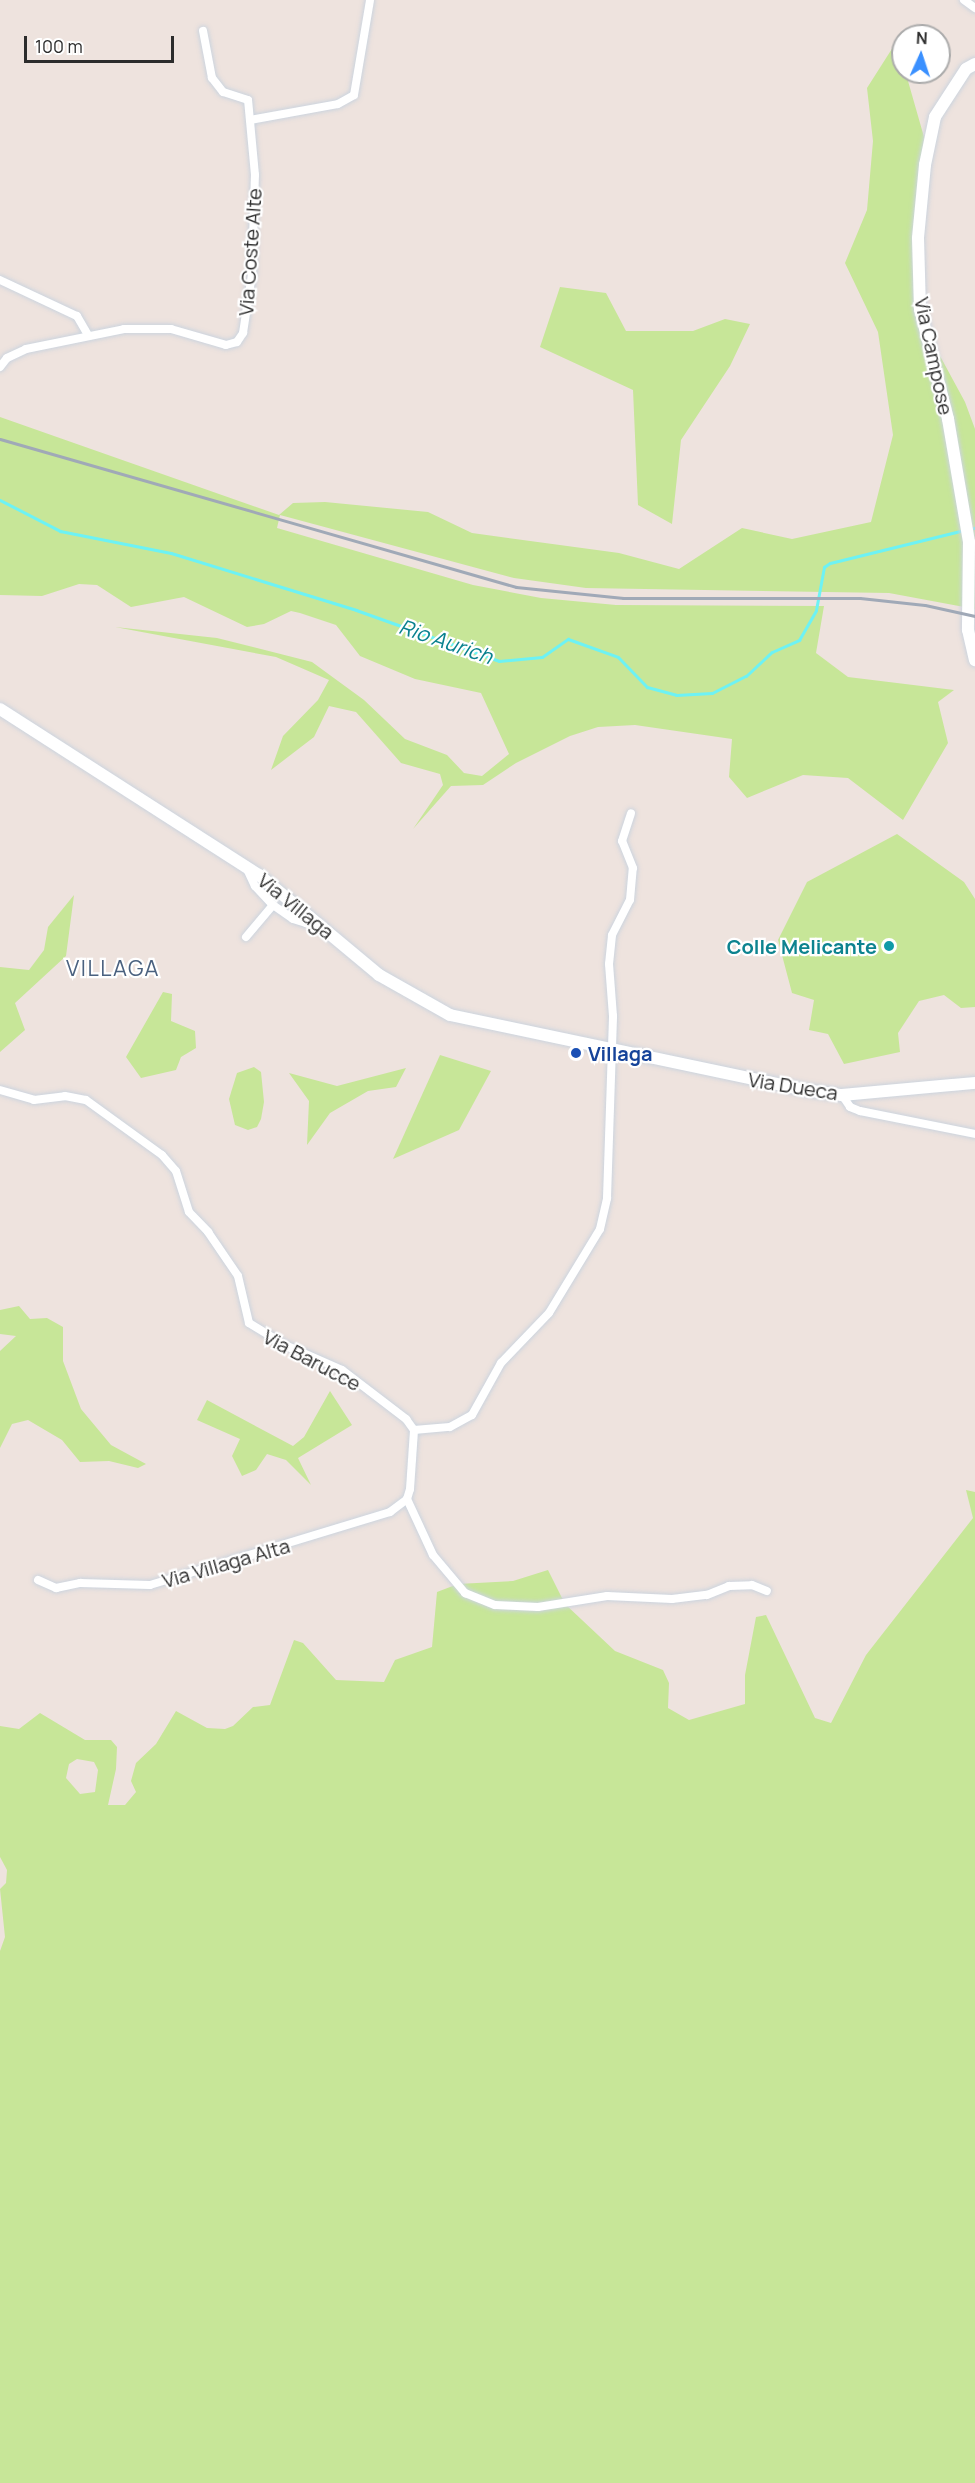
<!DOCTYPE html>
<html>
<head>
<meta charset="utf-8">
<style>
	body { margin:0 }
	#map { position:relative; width:975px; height:2483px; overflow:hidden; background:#eee3de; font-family:Manrope,sans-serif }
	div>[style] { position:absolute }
	.green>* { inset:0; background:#c7e698 }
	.stream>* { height:3px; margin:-1.5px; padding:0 1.5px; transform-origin:1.5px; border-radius:1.5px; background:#6df2f4 }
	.roads { filter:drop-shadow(0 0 2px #ccd4de) drop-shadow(0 0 2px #ccd4de) }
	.street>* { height:8px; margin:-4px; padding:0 4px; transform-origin:4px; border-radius:4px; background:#fff }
	.secondary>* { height:12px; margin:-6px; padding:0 6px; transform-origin:6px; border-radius:6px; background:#fff }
	.rail>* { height:3px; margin:-1.5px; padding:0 1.5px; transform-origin:1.5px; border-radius:1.5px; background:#a0a9b7 }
	.dots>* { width:16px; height:16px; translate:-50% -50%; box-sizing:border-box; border:3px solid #fff; border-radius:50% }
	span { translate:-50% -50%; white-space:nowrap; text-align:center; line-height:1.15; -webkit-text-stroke:4.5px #fff; paint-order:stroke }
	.street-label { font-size:20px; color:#2c2c2c }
	.culture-label { font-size:20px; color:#0d838f; font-weight:700 }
	.right { translate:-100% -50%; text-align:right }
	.transit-label { font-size:20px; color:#164399; font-weight:700 }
	.left { translate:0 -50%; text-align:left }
	.water-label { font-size:21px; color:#09818e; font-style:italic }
	.quarter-label { font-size:22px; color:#4a617f; letter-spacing:1.5px }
	.north { position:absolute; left:891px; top:24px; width:60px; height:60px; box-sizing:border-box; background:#fff; border:2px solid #ababab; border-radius:50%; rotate:3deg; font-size:16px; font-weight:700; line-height:24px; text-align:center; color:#2c2c2c }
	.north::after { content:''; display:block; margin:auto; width:21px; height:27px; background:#3a90ff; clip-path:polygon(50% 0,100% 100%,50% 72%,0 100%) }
	.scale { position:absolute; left:24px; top:36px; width:150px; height:27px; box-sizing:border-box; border:3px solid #2c2c2c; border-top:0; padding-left:8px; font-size:18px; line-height:21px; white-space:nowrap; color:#2c2c2c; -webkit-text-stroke:4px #fff; paint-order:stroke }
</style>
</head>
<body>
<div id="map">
	<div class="green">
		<i style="clip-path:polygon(902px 33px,910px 36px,903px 36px,903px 72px,910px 72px,908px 81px,924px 137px,914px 308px,965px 402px,975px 429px,975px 609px,889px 593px,586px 588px,514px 578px,280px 515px,277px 528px,473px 585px,541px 598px,616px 605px,824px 606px,816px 653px,848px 677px,954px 690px,938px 702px,948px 743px,903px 820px,848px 778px,803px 775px,747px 798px,729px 777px,732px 739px,635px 725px,598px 727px,570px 736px,516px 763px,483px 785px,451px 786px,413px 829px,443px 785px,440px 774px,401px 763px,356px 712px,329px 706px,314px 737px,271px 770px,283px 736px,318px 700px,329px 680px,276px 657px,115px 627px,217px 638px,312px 662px,364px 700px,405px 739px,447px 755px,464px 773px,482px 776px,509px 754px,481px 693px,415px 679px,360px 656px,336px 625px,300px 613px,291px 611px,264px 624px,247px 627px,184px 597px,131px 607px,97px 585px,79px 584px,42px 596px,0 595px,0 417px,279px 515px,293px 503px,325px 502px,428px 512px,472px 533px,619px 553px,679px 569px,742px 528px,792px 539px,871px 522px,893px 435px,878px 332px,845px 263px,867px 210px,873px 141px,867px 88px)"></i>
		<i style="clip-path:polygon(560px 287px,606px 293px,626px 331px,693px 331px,725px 319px,750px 324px,730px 366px,681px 440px,672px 524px,638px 505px,633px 390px,540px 347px)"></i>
		<i style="clip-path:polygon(897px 834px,964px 882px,975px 899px,975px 1007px,961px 1008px,944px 995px,919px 1001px,898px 1033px,900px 1052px,844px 1064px,828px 1034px,809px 1030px,814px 1000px,792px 993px,778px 940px,807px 882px)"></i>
		<i style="clip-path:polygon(74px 895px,66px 956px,15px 1003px,25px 1030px,0 1052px,0 967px,29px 970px,44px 950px,48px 927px)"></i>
		<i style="clip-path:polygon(163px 992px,172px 994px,171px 1021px,195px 1031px,196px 1048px,181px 1057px,176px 1070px,141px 1078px,126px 1057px)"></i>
		<i style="clip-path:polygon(440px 1055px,491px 1071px,459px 1130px,393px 1159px)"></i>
		<i style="clip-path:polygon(254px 1067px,261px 1072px,264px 1102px,261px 1119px,257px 1127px,248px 1130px,235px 1125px,229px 1099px,237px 1073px)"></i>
		<i style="clip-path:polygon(406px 1068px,396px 1087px,368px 1091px,330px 1113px,307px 1145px,309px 1101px,289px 1073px,337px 1086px)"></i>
		<i style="clip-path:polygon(19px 1306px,30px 1319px,47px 1318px,63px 1327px,63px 1361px,81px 1409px,111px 1445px,146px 1464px,138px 1468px,109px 1461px,80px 1462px,62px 1440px,28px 1420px,12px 1424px,0 1448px,0 1351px,16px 1336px,0 1334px,0 1310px)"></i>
		<i style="clip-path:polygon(330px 1391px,352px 1425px,298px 1458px,311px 1485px,286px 1460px,267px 1454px,256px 1470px,242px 1476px,232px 1456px,240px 1439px,197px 1420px,207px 1400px,293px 1446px,304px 1437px)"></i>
		<i style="clip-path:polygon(evenodd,966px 1490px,975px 1492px,975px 2483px,0 2483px,0 1951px,5px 1937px,0 1889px,6px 1883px,7px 1870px,0 1857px,0 1726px,19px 1729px,40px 1713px,85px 1740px,111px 1740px,117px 1747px,116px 1769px,108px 1805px,125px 1805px,136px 1792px,131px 1781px,136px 1763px,156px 1744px,176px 1711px,207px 1728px,225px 1729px,233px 1726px,253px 1707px,270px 1705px,294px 1640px,303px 1643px,336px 1680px,384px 1682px,395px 1660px,432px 1647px,437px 1592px,458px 1584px,513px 1581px,548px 1570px,565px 1604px,615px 1651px,663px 1670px,669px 1683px,668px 1708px,689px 1720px,745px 1704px,745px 1675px,756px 1617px,766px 1615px,815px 1718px,831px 1723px,866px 1655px,973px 1518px,966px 1490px,77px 1759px,94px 1762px,98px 1770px,95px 1792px,80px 1794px,66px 1778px,69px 1764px,77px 1759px)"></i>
	</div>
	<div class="stream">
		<i style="left:0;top:500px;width:68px;rotate:27.3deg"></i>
		<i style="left:60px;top:531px;width:113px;rotate:11.2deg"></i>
		<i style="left:171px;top:553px;width:194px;rotate:17.1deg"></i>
		<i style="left:356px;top:610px;width:152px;rotate:19.6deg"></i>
		<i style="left:499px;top:661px;width:43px;rotate:-5.3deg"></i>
		<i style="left:542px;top:657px;width:32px;rotate:-35deg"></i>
		<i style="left:568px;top:639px;width:53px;rotate:19.8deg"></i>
		<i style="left:618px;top:657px;width:42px;rotate:46deg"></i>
		<i style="left:647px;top:687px;width:30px;rotate:15deg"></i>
		<i style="left:676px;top:695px;width:36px;rotate:-3deg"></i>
		<i style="left:712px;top:693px;width:38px;rotate:-27deg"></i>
		<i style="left:746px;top:676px;width:35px;rotate:-43deg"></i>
		<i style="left:772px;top:652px;width:30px;rotate:-24deg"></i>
		<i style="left:799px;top:640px;width:34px;rotate:-60deg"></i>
		<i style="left:816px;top:610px;width:44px;rotate:-79.5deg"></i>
		<i style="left:824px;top:567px;width:7px;rotate:-34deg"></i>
		<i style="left:830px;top:563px;width:134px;rotate:-13.8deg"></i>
		<i style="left:973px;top:528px;width:2px"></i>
	</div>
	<div class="roads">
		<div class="street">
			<i style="left:964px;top:0;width:14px;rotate:36deg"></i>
			<i style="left:250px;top:120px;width:89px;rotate:-10.3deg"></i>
			<i style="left:338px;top:104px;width:18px;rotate:-29deg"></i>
			<i style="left:354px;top:95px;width:96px;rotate:-80.4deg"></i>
			<i style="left:0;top:280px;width:85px;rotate:25.1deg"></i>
			<i style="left:77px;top:316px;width:22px;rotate:60deg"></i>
			<i style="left:0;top:367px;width:11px;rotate:-52deg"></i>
			<i style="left:7px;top:358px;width:21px;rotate:-25deg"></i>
			<i style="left:26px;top:349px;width:100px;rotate:-11.5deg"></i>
			<i style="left:124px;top:329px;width:47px"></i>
			<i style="left:171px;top:329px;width:57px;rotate:16.2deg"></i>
			<i style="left:226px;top:345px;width:11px;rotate:-15deg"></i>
			<i style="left:237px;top:342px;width:11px;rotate:-56deg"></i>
			<i style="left:243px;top:333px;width:60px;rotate:-81.3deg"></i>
			<i style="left:252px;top:274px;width:99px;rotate:-88.3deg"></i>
			<i style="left:255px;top:175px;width:75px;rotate:-95.3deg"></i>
			<i style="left:248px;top:100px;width:26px;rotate:-162deg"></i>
			<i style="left:223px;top:92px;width:18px;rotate:-128deg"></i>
			<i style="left:212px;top:78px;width:48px;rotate:-100.8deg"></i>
			<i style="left:247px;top:869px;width:19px;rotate:65deg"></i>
			<i style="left:255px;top:886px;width:26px;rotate:47deg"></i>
			<i style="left:273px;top:905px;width:24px;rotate:35deg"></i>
			<i style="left:293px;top:919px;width:14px;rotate:17deg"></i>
			<i style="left:306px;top:923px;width:9px;rotate:-27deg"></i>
			<i style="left:246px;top:937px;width:42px;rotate:-49.8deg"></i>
			<i style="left:0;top:1090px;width:35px;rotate:16deg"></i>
			<i style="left:34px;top:1100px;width:31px;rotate:-7deg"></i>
			<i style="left:65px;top:1096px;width:21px;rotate:11deg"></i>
			<i style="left:86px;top:1100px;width:94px;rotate:35.9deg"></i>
			<i style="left:162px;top:1155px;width:21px;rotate:49deg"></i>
			<i style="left:176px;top:1171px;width:43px;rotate:72.4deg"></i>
			<i style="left:189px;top:1212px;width:28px;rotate:46deg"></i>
			<i style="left:208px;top:1232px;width:53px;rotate:55.7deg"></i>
			<i style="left:238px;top:1276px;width:48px;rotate:76.8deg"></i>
			<i style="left:249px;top:1323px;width:42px;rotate:31.4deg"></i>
			<i style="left:285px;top:1345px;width:62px;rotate:23.7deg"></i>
			<i style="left:342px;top:1370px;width:81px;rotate:37.4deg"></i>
			<i style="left:406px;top:1419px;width:14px;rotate:54deg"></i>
			<i style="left:842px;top:1095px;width:14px;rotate:56deg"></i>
			<i style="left:850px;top:1107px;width:11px;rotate:22deg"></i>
			<i style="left:860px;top:1111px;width:117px;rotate:11.3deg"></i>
			<i style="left:414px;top:1430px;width:36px;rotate:-5deg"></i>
			<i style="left:450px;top:1427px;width:25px;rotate:-29deg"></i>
			<i style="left:472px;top:1415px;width:60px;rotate:-60.9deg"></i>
			<i style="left:501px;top:1363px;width:69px;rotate:-46.2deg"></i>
			<i style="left:549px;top:1313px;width:98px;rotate:-58.7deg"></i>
			<i style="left:600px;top:1229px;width:32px;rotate:-77deg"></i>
			<i style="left:607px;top:1198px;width:182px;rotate:-88.1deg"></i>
			<i style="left:613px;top:1016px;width:52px;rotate:-94.4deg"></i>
			<i style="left:609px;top:964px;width:29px;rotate:-84deg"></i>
			<i style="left:612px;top:935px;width:39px;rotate:-63deg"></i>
			<i style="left:630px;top:900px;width:32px;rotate:-85deg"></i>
			<i style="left:633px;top:868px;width:29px;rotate:-112deg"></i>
			<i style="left:622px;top:841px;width:29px;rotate:-72deg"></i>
			<i style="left:407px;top:1499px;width:62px;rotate:65.1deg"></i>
			<i style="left:433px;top:1555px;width:50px;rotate:49.9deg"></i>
			<i style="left:465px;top:1593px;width:32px;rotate:22deg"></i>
			<i style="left:495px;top:1605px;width:43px;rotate:2.7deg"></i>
			<i style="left:538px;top:1607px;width:70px;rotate:-9.1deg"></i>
			<i style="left:607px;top:1596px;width:65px;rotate:2.6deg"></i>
			<i style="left:672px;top:1599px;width:35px;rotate:-7deg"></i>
			<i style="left:707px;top:1595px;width:24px;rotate:-22deg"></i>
			<i style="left:729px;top:1586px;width:23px;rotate:-2deg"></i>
			<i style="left:752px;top:1585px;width:16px;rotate:22deg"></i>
			<i style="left:38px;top:1580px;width:20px;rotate:24deg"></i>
			<i style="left:56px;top:1588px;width:25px;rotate:-12deg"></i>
			<i style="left:80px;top:1583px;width:70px;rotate:1.6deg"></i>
			<i style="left:150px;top:1585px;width:251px;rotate:-16.9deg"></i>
			<i style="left:390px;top:1512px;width:21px;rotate:-37deg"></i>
			<i style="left:407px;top:1499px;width:10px;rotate:-73deg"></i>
			<i style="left:410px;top:1489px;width:59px;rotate:-86.1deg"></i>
		</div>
		<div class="secondary">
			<i style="left:975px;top:64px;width:10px;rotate:151deg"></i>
			<i style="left:966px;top:69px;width:57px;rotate:122.9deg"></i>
			<i style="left:935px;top:117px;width:49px;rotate:101.8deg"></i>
			<i style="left:925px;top:165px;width:73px;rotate:95.5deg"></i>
			<i style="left:918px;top:238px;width:71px;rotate:88.4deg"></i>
			<i style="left:920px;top:309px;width:114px;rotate:75.7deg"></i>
			<i style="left:948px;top:419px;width:125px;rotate:80.3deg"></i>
			<i style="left:969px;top:542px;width:88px;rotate:90.7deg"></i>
			<i style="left:968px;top:630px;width:31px;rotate:77deg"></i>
			<i style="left:0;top:709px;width:308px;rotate:32.7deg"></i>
			<i style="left:259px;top:875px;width:156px;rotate:39.8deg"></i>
			<i style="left:379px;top:975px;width:81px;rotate:29.4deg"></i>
			<i style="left:450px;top:1015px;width:363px;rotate:11.9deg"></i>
			<i style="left:805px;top:1090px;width:37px;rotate:8deg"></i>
			<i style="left:842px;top:1095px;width:134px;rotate:-5.2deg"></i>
		</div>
	</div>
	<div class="rail">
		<i style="left:0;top:439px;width:537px;rotate:16deg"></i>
		<i style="left:516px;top:587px;width:108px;rotate:5.9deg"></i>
		<i style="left:623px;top:598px;width:237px"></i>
		<i style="left:860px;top:598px;width:65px;rotate:6.1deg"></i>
		<i style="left:925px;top:605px;width:51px;rotate:12.4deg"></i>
	</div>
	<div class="dots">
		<i style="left:889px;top:946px;background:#0f9aa8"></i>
		<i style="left:576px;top:1053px;background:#1a4fb4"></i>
	</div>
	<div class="street-label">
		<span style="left:250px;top:252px;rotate:-86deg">Via Coste Alte</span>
		<span style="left:934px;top:356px;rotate:78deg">Via Campose</span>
		<span style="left:296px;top:906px;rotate:39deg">Via Villaga</span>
		<span style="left:793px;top:1086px;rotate:9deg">Via Dueca</span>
		<span style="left:312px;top:1360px;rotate:28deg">Via Barucce</span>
		<span style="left:226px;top:1563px;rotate:-16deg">Via Villaga Alta</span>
	</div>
	<div class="culture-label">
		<span class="right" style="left:877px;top:946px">Colle Melicante</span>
	</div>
	<div class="transit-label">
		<span class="left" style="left:588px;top:1053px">Villaga</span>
	</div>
	<div class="water-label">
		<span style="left:446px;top:641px;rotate:19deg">Rio Aurich</span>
	</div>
	<div class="quarter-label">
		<span style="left:113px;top:969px">VILLAGA</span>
	</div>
	<div class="north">N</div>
	<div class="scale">100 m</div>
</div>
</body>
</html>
